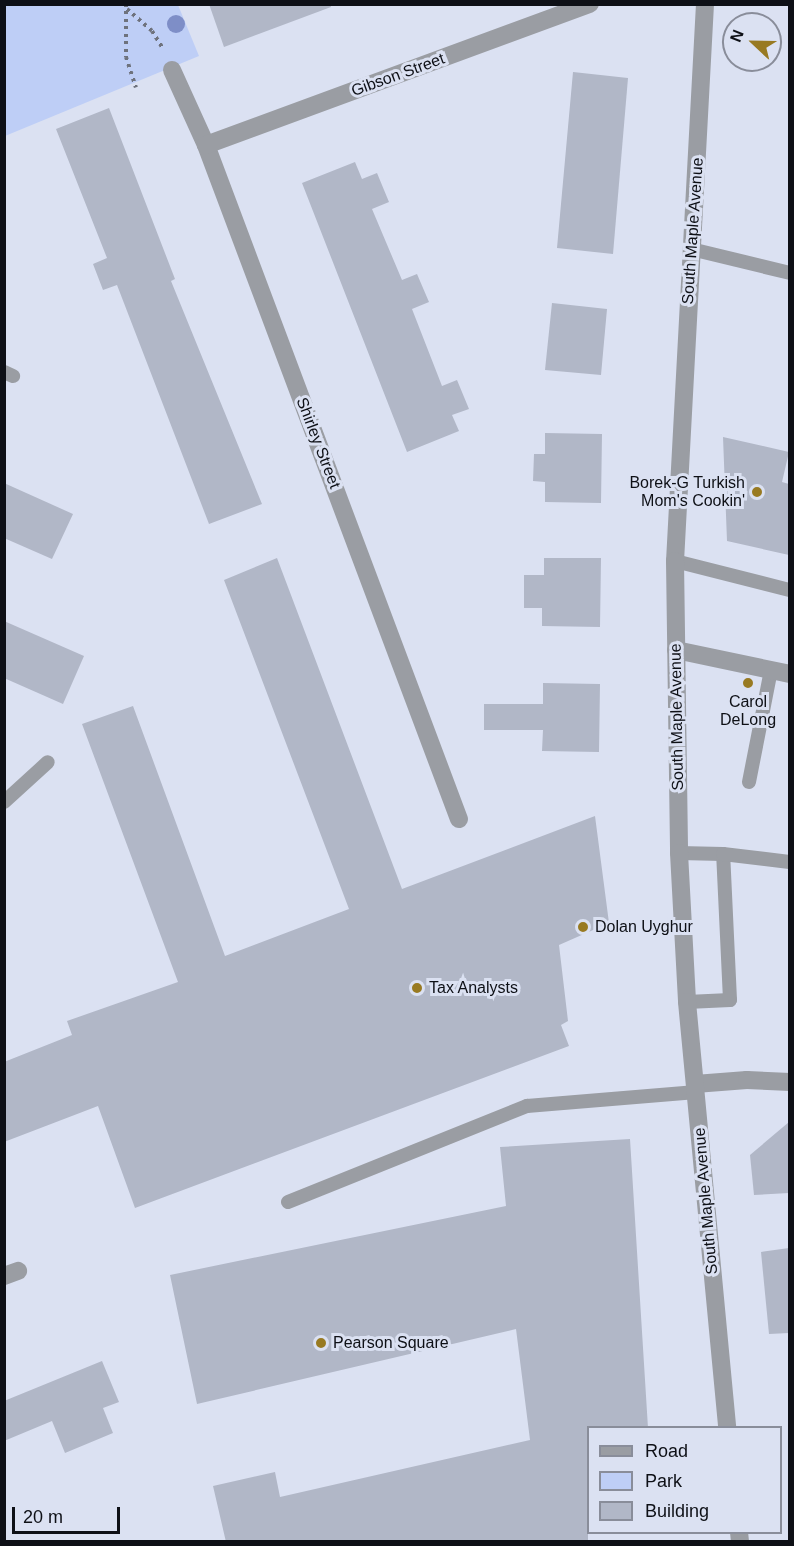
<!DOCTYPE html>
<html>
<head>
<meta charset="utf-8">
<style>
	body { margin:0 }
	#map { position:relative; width:794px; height:1546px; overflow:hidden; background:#dbe1f2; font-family:Helvetica,sans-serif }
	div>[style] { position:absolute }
	.green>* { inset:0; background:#becef6 }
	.building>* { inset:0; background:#b1b7c7 }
	.path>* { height:4px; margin-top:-2px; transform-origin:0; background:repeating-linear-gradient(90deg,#6e727d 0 3px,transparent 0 7.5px) }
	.service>* { height:14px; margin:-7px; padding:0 7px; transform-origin:7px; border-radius:7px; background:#9a9da3 }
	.minor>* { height:18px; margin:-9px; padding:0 9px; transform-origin:9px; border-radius:9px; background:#9a9da3 }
	.tertiary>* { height:18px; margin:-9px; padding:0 9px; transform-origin:9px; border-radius:9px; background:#9a9da3 }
	.trees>* { width:18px; height:18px; margin:-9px; border-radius:50%; background:#7e8ec7 }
	.dots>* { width:16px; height:16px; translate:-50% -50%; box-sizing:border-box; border:3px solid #dbe1f2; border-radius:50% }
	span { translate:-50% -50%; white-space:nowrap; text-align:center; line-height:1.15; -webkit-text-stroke:6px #dbe1f2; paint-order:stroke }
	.street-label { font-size:16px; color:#0e1016 }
	.poi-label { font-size:16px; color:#0e1016 }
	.right { translate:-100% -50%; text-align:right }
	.left { translate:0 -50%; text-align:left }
	.frame { position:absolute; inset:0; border:6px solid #0e1016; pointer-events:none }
	.legend { position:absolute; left:587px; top:1426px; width:195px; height:108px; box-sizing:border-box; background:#dbe1f2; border:2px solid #898d9a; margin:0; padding:8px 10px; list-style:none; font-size:18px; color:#0e1016 }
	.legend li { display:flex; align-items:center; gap:12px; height:30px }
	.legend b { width:30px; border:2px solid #898d9a }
	.north { position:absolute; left:722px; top:12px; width:60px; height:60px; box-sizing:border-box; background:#dbe1f2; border:2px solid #898d9a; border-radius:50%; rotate:292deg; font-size:16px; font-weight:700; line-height:24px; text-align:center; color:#0e1016 }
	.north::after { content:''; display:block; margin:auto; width:21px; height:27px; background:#987a22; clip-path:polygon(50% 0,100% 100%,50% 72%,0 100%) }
	.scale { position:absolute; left:12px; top:1507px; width:108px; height:27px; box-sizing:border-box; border:3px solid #0e1016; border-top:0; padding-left:8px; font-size:18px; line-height:21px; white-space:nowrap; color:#0e1016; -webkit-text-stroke:4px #dbe1f2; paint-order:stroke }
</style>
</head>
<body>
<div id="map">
	<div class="green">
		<i style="clip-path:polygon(5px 5px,178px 5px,199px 56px,5px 136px)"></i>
	</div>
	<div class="building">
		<i style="clip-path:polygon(209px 4px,330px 4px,331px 7px,224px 47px)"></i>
		<i style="clip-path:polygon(573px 72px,628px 78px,613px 254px,557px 248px)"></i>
		<i style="clip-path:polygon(109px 108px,175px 279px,171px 281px,262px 504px,209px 524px,117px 285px,103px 290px,93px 264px,107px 258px,56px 129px)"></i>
		<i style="clip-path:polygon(355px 162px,362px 179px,377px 173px,389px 202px,372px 209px,402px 280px,417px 274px,429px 302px,412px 309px,442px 386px,457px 380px,469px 409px,452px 415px,459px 431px,407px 452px,302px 183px)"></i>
		<i style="clip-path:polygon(552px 303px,607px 309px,601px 375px,545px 370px)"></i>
		<i style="clip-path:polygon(545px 433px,602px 434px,601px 503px,545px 502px,545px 482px,533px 481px,534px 454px,545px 454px)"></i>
		<i style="clip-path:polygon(723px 437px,789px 452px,782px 482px,789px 484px,789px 555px,727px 541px)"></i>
		<i style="clip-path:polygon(4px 483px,73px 514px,52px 559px,4px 538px)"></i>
		<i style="clip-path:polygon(277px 558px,402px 889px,595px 816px,609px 923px,559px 945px,568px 1021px,561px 1025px,569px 1046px,135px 1208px,98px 1106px,4px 1142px,4px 1062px,72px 1035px,67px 1021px,178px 982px,82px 724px,133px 706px,225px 956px,349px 909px,224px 580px)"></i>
		<i style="clip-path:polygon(544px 558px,601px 558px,600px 627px,542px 626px,542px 608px,524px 608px,524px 575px,544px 575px)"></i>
		<i style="clip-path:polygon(4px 621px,84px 656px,63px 704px,4px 678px)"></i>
		<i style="clip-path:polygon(543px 683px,600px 684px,599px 752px,542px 751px,543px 730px,484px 730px,484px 704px,543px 704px)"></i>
		<i style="clip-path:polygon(789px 1122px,789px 1193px,754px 1195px,750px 1155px)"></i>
		<i style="clip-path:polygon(630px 1139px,648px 1428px,588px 1428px,588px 1542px,226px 1542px,213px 1486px,275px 1472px,280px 1497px,530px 1440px,516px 1329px,197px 1404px,170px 1275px,506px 1206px,500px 1147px)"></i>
		<i style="clip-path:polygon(789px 1248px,789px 1333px,769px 1334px,761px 1252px)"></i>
		<i style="clip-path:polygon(102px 1361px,119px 1402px,103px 1408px,113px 1433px,65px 1453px,52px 1421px,4px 1441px,4px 1401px)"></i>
	</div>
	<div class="path">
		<i style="left:126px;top:4px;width:53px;rotate:90deg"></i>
		<i style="left:126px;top:57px;width:32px;rotate:72deg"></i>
		<i style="left:127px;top:9px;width:33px;rotate:41deg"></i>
		<i style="left:152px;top:31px;width:19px;rotate:58deg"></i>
	</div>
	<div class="service">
		<i style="left:691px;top:249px;width:102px;rotate:13.6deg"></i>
		<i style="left:4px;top:372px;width:10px;rotate:24deg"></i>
		<i style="left:675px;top:561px;width:119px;rotate:14.2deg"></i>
		<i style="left:749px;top:782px;width:114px;rotate:-78.9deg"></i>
		<i style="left:4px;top:802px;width:59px;rotate:-42.3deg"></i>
		<i style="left:679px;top:853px;width:44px;rotate:1.3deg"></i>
		<i style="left:687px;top:1002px;width:43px;rotate:-2.7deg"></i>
		<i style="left:730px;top:1000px;width:146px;rotate:-92.7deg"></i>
		<i style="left:723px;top:854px;width:67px;rotate:6.8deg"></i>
		<i style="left:288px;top:1202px;width:258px;rotate:-21.9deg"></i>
		<i style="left:527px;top:1106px;width:170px;rotate:-4.7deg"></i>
	</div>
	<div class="minor">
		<i style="left:172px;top:70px;width:82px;rotate:65.6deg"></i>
		<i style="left:206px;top:145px;width:720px;rotate:69.43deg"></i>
		<i style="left:206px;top:145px;width:409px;rotate:-20.2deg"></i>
		<i style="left:676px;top:650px;width:116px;rotate:11.9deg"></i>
		<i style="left:695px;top:1084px;width:52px;rotate:-4.4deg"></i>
		<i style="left:747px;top:1080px;width:43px;rotate:2.7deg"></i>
		<i style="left:4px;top:1276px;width:15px;rotate:-20deg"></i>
	</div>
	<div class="tertiary">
		<i style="left:705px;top:4px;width:558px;rotate:93.08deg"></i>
		<i style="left:675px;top:561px;width:292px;rotate:89.2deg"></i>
		<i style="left:679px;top:853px;width:149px;rotate:86.9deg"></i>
		<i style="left:687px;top:1002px;width:428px;rotate:84.6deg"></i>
		<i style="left:739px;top:1532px;width:10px;rotate:84deg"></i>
	</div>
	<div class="trees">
		<i style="left:176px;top:24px"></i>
	</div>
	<div class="dots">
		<i style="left:757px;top:492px;background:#987a22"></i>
		<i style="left:748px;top:683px;background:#987a22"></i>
		<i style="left:583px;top:927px;background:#987a22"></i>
		<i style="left:417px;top:988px;background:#987a22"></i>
		<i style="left:321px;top:1343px;background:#987a22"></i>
	</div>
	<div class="street-label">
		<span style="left:398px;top:75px;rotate:-20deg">Gibson Street</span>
		<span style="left:693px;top:231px;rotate:-86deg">South Maple Avenue</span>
		<span style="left:318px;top:443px;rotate:69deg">Shirley Street</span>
		<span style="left:677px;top:717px;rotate:-91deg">South Maple Avenue</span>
		<span style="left:706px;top:1201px;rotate:-95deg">South Maple Avenue</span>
	</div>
	<div class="poi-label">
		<span class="right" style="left:745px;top:492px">Borek-G Turkish<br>Mom's Cookin'</span>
		<span style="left:748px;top:711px">Carol<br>DeLong</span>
		<span class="left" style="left:595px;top:927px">Dolan Uyghur</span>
		<span class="left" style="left:429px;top:988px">Tax Analysts</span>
		<span class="left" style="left:333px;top:1343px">Pearson Square</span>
	</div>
	<div class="frame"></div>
	<ul class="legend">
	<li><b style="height:8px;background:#9a9da3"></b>Road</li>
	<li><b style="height:16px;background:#becef6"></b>Park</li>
	<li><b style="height:16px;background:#b1b7c7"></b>Building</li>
	</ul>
	<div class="north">N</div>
	<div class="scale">20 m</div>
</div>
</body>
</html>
